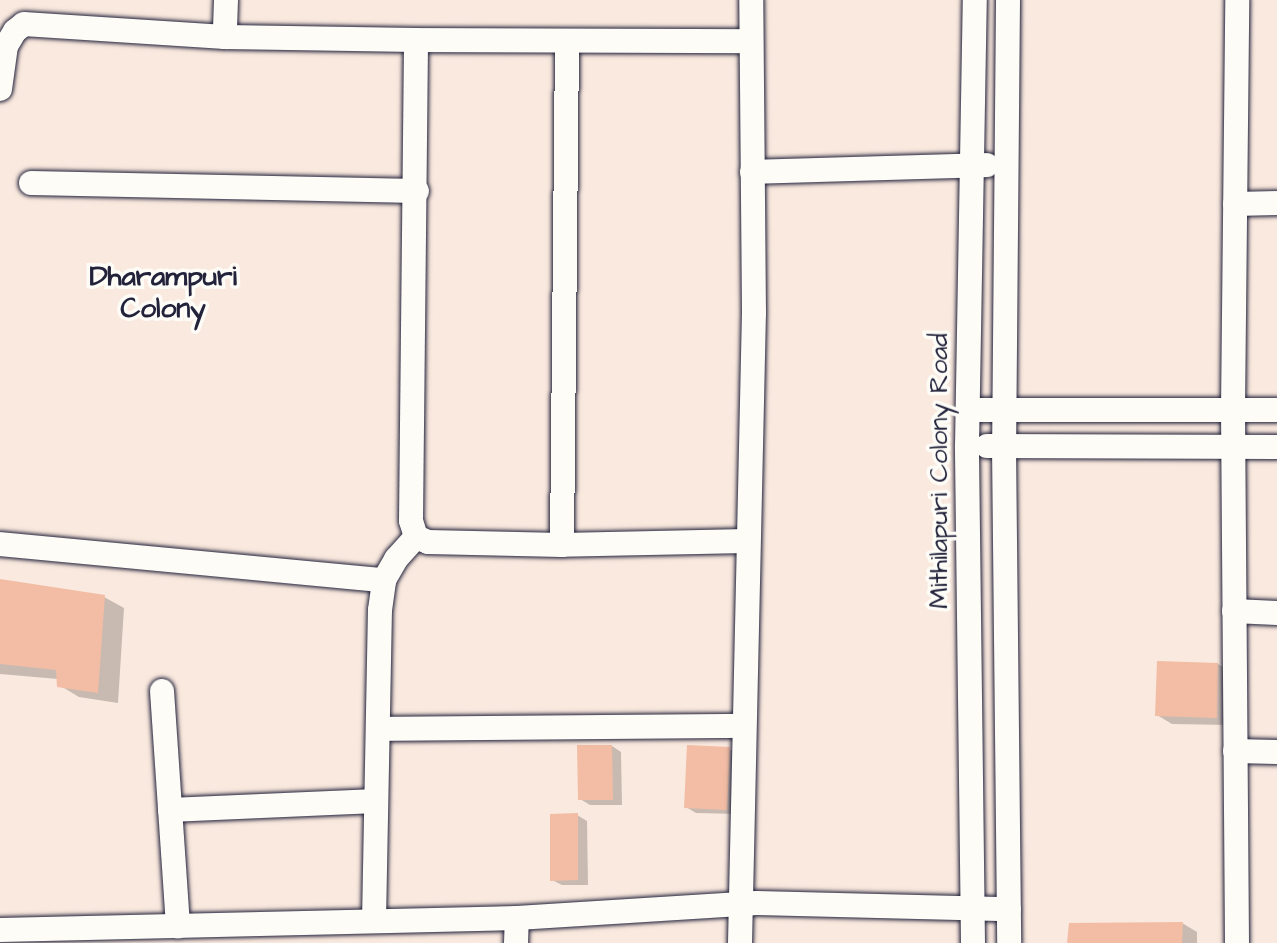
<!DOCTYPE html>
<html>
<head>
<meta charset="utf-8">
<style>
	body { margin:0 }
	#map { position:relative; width:1277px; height:943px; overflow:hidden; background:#fae9de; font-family:"Architects Daughter",sans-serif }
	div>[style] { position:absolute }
	.shadow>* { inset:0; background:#0003 }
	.building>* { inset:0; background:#f2bda4 }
	.roads { filter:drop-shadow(0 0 2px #22223b) drop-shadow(0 0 2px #22223b) }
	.minor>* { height:24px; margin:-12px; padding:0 12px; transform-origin:12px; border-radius:12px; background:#fdfcf7 }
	span { translate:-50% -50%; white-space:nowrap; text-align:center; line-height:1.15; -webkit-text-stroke:7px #fdfcf7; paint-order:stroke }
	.street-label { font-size:26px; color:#22223b }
	.neighbourhood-label { font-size:28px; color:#22223b; font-weight:700 }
</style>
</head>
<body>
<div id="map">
	<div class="shadow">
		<i style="clip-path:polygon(0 581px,104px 597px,124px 608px,118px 703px,79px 697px,59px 685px,58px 679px,0 674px)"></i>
		<i style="clip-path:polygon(1218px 664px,1233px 673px,1231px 725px,1172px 724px,1157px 715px)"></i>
		<i style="clip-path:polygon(612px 746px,621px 752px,622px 805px,590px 805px,580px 799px)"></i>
		<i style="clip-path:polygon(729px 749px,739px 755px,737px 814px,696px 813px,686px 807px)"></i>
		<i style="clip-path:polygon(577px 815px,587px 821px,588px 885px,562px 885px,552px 880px)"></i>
		<i style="clip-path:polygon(1182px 923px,1197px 932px,1197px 943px,1069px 943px)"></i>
	</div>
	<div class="building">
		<i style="clip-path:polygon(0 579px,105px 595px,98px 693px,57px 687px,56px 670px,0 664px)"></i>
		<i style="clip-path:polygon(1157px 661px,1218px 663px,1217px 718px,1155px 716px)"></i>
		<i style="clip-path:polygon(577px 745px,612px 745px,613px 800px,578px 800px)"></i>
		<i style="clip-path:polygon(687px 745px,730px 747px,727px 810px,684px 808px)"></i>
		<i style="clip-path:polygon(578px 813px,578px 880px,550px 881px,550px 814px)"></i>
		<i style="clip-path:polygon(1183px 922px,1182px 943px,1067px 943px,1069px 923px)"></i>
	</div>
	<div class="roads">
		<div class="minor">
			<i style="left:226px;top:0;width:37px;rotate:92deg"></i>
			<i style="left:225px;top:37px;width:191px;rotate:0.9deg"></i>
			<i style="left:1008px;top:0;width:446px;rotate:90.5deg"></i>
			<i style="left:1004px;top:446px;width:497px;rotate:89.4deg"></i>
			<i style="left:0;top:89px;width:43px;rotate:-82.1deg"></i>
			<i style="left:6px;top:46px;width:17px;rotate:-59deg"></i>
			<i style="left:15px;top:31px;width:11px;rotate:-38deg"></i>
			<i style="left:24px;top:24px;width:201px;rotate:3.7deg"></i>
			<i style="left:752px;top:172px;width:235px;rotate:-1.7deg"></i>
			<i style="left:31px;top:183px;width:386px;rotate:1.2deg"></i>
			<i style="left:1235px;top:204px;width:42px;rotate:-1.4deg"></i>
			<i style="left:969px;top:410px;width:308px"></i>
			<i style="left:987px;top:446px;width:290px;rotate:0.2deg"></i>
			<i style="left:747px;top:541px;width:185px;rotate:178.8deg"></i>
			<i style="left:562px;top:545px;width:134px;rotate:-178.7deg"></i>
			<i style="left:428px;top:542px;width:13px;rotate:-157deg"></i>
			<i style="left:416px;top:537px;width:17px;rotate:-107deg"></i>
			<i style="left:411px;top:521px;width:481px;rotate:-89.4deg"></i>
			<i style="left:416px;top:40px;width:335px;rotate:0.2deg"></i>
			<i style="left:0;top:544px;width:386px;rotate:5.4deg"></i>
			<i style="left:562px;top:545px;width:504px;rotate:-89.43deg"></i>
			<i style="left:1234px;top:611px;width:43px;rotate:2.7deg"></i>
			<i style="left:162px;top:691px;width:236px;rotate:86.1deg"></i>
			<i style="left:378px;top:729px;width:365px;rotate:-0.5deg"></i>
			<i style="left:1235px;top:751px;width:42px;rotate:1.4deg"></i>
			<i style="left:170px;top:810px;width:206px;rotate:-2.5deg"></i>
			<i style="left:374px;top:921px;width:311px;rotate:-88.9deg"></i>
			<i style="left:380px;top:610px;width:30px;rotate:-82deg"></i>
			<i style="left:384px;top:580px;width:24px;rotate:-60deg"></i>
			<i style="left:396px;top:559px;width:30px;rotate:-48deg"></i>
			<i style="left:0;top:930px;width:517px;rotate:-1.33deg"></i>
			<i style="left:516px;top:943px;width:25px;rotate:-88deg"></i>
			<i style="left:517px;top:918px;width:240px;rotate:-3.6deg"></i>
			<i style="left:757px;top:903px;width:252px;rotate:1.4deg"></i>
			<i style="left:740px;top:943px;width:630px;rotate:-88.73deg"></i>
			<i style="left:754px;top:313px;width:313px;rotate:-90.5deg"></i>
			<i style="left:973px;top:943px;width:497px;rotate:-90.7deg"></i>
			<i style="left:967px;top:446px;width:446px;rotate:-89deg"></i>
			<i style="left:1237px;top:943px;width:533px;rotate:-90.43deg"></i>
			<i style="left:1233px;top:410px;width:410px;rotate:-89.4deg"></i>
		</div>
	</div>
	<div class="street-label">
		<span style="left:940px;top:471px;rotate:-90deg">Mithilapuri Colony Road</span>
	</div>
	<div class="neighbourhood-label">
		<span style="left:163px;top:293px">Dharampuri<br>Colony</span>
	</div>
</div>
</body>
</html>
